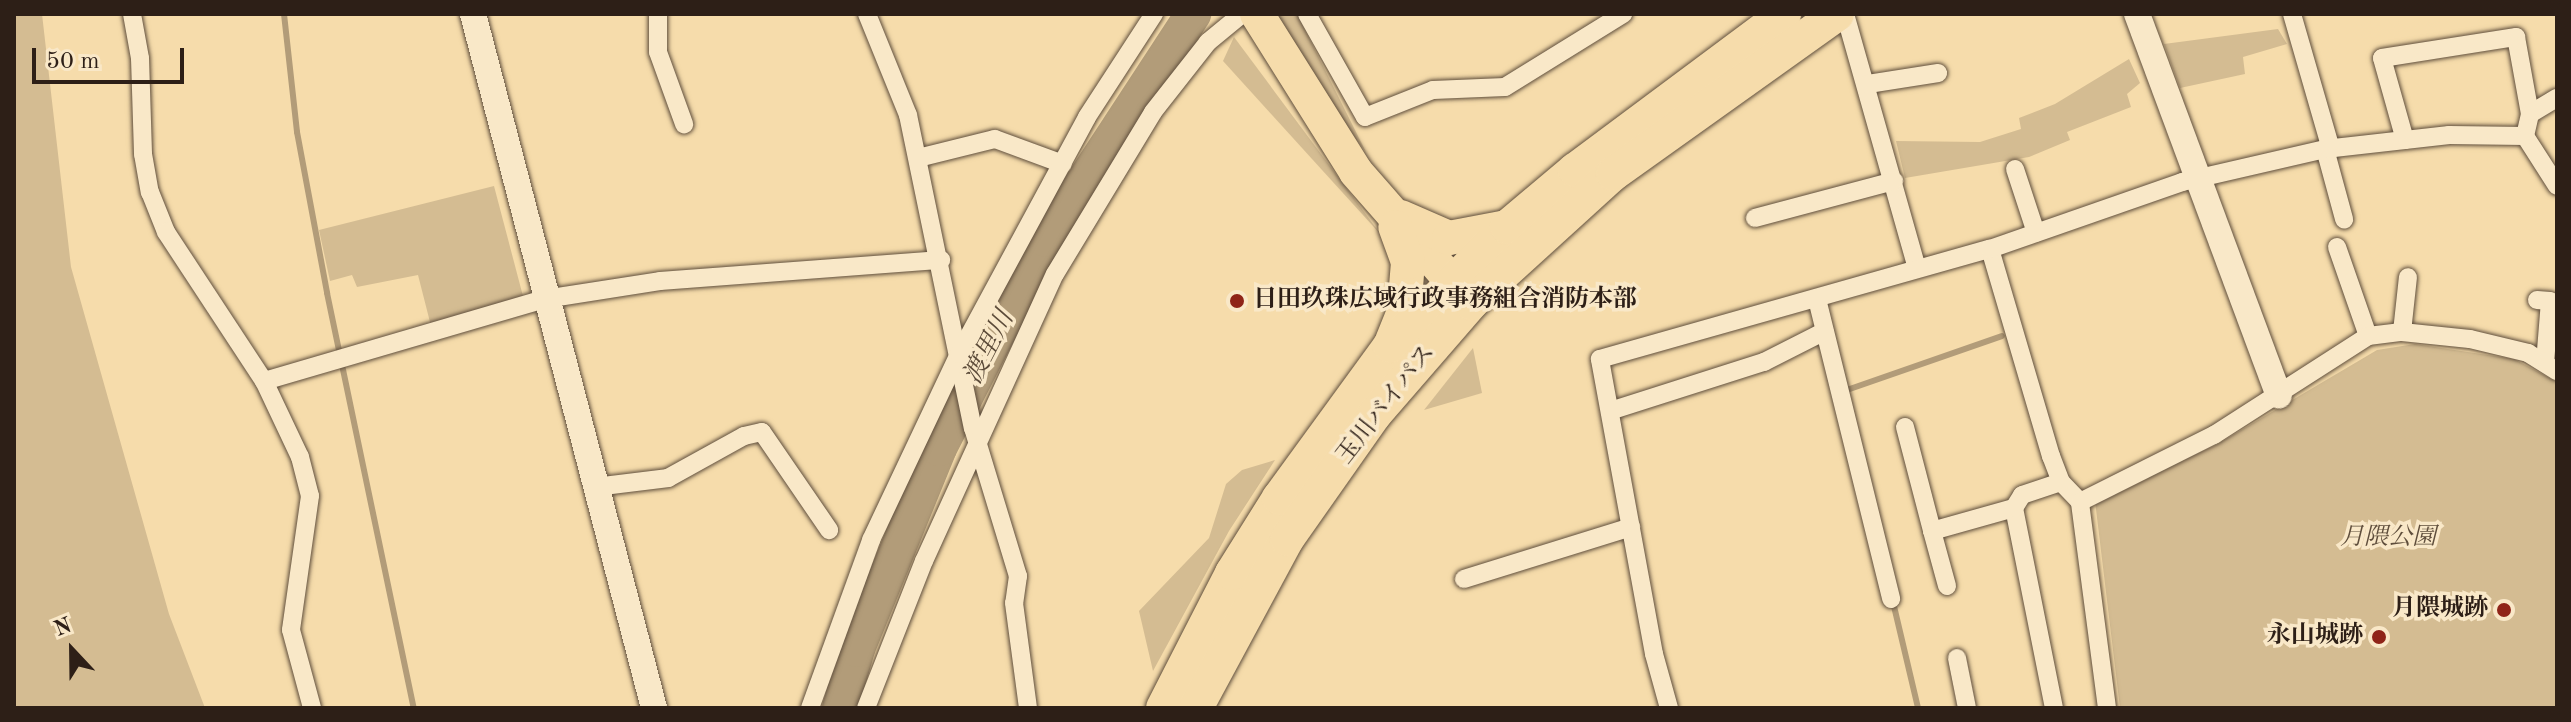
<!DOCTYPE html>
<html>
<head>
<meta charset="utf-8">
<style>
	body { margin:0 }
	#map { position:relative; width:2571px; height:722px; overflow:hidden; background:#f6dcab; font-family:"Old Standard TT","Noto Serif JP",serif }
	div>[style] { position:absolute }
	.green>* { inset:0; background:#d4bc92 }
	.stream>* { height:6px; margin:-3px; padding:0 3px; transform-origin:3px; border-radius:3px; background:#b29c79 }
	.river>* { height:36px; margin:-18px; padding:0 18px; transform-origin:18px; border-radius:18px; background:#b29c79 }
	.roads { filter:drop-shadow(0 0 2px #5f4e3c) drop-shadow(0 0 2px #5f4e3c) }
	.street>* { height:18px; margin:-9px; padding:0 9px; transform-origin:9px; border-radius:9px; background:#f9e8c8 }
	.secondary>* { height:26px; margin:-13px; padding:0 13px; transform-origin:13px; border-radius:13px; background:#f9e8c8 }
	.highway>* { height:34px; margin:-17px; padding:0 17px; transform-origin:17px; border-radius:17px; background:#f6dcab }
	.dots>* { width:22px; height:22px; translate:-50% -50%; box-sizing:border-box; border:4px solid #f9e8c8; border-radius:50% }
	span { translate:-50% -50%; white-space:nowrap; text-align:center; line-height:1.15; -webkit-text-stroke:7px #f9e8c8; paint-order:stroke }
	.poi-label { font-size:24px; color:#2d1f17; font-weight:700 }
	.left { translate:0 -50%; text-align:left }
	.right { translate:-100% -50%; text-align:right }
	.street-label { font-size:24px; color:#2d1f17 }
	.park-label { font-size:24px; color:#5f4e3c; font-style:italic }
	.water-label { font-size:26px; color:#5c4b39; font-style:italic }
	.frame { position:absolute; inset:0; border:16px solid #2d1f17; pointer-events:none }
	.north { position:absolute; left:32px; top:610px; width:80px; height:80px; -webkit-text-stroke:6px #f9e8c8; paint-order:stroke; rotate:338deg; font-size:22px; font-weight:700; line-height:32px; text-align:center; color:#2d1f17 }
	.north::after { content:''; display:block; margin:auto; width:28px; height:36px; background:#2d1f17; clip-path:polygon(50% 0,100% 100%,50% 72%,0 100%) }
	.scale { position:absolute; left:32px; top:48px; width:152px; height:36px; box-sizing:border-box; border:4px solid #2d1f17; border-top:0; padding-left:10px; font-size:24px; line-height:28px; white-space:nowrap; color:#2d1f17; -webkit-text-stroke:6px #f9e8c8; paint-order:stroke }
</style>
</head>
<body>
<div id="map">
	<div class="green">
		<i style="clip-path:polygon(14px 14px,42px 14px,71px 267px,169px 614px,205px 708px,14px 708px)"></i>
		<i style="clip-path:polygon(1271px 14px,1297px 14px,1366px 152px,1312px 83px)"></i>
		<i style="clip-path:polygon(2278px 29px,2287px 44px,2243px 57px,2245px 74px,2180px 88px,2164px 44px)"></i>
		<i style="clip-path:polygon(1234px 37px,1382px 236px,1223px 61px)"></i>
		<i style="clip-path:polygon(2129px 59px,2140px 83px,2127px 94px,2131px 107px,2067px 132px,2070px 140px,2029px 157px,1905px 178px,1896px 141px,1980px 142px,2021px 129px,2019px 118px,2055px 104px)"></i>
		<i style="clip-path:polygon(494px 186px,524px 300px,431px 326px,418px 275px,357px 287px,352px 275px,330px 281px,319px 230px)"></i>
		<i style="clip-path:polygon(2415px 344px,2514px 359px,2557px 382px,2557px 708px,2120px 708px,2095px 501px,2216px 445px,2377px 350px)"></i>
		<i style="clip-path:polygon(1473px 348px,1482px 393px,1424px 410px)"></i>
		<i style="clip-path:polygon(1275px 460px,1229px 531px,1153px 671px,1139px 611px,1209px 538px,1226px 484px,1242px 470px)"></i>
	</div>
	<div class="stream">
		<i style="left:284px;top:14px;width:119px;rotate:83.7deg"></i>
		<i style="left:297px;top:132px;width:164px;rotate:79.4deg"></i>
		<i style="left:327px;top:293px;width:424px;rotate:78.2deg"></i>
		<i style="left:1844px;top:391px;width:167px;rotate:-19.2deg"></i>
		<i style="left:1893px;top:602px;width:109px;rotate:76.7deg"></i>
	</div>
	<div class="river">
		<i style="left:840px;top:708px;width:61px;rotate:-73.9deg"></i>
		<i style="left:857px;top:649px;width:217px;rotate:-67.8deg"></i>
		<i style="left:939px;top:448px;width:235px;rotate:-62.9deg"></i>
		<i style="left:1046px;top:239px;width:269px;rotate:-56.8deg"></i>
	</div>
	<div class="roads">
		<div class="street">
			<i style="left:132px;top:14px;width:45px;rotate:79.7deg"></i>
			<i style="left:140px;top:58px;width:96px;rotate:88.2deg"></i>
			<i style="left:143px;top:154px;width:39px;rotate:80deg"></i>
			<i style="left:150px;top:192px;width:43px;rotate:68.2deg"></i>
			<i style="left:166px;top:232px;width:178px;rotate:56.7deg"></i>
			<i style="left:264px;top:381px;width:84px;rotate:64.7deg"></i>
			<i style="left:300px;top:457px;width:40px;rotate:75.6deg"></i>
			<i style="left:310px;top:496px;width:135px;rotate:98.1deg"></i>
			<i style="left:291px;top:630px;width:81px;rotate:74.9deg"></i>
			<i style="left:658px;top:14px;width:38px;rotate:90deg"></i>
			<i style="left:658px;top:52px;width:77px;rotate:70.1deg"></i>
			<i style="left:867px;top:14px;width:109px;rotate:67.9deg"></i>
			<i style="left:908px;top:115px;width:320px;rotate:78.3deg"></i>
			<i style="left:973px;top:428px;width:155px;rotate:73.1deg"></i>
			<i style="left:1018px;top:576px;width:27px;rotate:98deg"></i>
			<i style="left:1014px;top:603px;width:106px;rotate:82.4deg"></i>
			<i style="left:1307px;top:14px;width:118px;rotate:60.6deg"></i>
			<i style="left:1365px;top:117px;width:73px;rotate:-21.7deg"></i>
			<i style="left:1433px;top:90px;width:72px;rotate:-2.4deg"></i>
			<i style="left:1505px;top:87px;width:139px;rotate:-31.7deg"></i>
			<i style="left:1845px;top:14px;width:264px;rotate:74.2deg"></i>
			<i style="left:2292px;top:14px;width:141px;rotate:73.9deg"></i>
			<i style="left:1868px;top:84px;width:71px;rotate:-8.9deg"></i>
			<i style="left:2525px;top:136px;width:59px;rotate:57.4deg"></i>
			<i style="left:2405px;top:140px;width:85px;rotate:-105.7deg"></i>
			<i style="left:2382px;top:58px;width:136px;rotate:-8.9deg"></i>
			<i style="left:2516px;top:37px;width:78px;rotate:79.7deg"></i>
			<i style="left:2325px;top:149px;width:73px;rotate:74.8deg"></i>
			<i style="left:918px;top:158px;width:79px;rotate:-13.9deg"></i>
			<i style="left:995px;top:139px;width:72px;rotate:20.2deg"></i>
			<i style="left:2015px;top:169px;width:67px;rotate:71.8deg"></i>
			<i style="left:1755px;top:218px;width:144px;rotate:-14.9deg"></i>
			<i style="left:2337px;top:247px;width:94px;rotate:70.8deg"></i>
			<i style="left:1990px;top:249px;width:216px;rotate:73.6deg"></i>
			<i style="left:2051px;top:456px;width:28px;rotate:69deg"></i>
			<i style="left:2061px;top:482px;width:28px;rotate:46deg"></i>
			<i style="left:1817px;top:299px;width:309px;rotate:76.1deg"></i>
			<i style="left:2537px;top:300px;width:13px;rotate:4deg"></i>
			<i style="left:2550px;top:301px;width:62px;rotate:94.6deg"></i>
			<i style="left:2402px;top:332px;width:55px;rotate:-83.8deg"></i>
			<i style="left:264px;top:381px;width:293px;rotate:-16.3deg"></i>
			<i style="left:545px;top:299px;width:116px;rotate:-8.9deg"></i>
			<i style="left:660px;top:281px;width:282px;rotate:-4.3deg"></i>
			<i style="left:1610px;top:411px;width:162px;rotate:-17.7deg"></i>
			<i style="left:1764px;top:362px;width:68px;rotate:-26.9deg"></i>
			<i style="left:1905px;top:427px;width:107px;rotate:75.4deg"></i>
			<i style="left:1932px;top:531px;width:85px;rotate:-15.7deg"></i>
			<i style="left:2014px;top:508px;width:204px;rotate:78.7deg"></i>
			<i style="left:595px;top:487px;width:74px;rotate:-7deg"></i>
			<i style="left:668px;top:478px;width:87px;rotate:-28.9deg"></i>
			<i style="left:744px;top:436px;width:18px;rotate:-13deg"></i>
			<i style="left:762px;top:432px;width:119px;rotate:55.6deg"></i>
			<i style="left:2014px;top:508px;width:15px;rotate:-58deg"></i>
			<i style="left:2022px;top:495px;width:41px;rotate:-18.4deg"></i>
			<i style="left:1932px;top:531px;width:57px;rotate:74.7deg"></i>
			<i style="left:1464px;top:579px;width:175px;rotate:-17.3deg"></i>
			<i style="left:1957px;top:658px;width:51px;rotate:78.7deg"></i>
			<i style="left:810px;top:708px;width:179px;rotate:-70deg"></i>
			<i style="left:871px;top:540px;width:206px;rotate:-64.7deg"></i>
			<i style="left:959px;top:354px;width:269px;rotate:-61.6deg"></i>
			<i style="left:1087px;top:117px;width:123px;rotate:-57deg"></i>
			<i style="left:866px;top:708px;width:158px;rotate:-68.5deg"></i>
			<i style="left:924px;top:561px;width:315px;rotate:-65.5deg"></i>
			<i style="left:1055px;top:274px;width:189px;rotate:-58.8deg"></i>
			<i style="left:1153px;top:112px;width:89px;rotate:-51.8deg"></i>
			<i style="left:1208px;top:42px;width:44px;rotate:-39.5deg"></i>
			<i style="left:1669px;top:708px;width:56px;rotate:-105.5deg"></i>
			<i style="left:1654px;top:654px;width:300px;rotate:-100.4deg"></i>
			<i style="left:1600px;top:359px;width:405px;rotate:-15.8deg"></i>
			<i style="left:1990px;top:249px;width:203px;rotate:-19.2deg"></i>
			<i style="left:2182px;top:182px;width:147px;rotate:-13deg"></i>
			<i style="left:2325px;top:149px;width:125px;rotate:-6.4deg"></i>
			<i style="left:2449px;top:135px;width:76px;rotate:0.8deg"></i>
			<i style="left:2525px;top:136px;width:23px;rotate:-77deg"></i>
			<i style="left:2530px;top:114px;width:31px;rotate:-31deg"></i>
			<i style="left:2107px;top:708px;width:208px;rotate:-97.5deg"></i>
			<i style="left:2080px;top:502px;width:150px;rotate:-26.6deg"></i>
			<i style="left:2214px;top:435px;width:183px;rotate:-32.7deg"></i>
			<i style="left:2368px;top:336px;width:34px;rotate:-7deg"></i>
			<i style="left:2402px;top:332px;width:68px;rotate:5.9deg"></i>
			<i style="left:2470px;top:339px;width:60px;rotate:13.6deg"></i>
			<i style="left:2528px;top:353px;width:34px;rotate:32deg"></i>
		</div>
		<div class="secondary">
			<i style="left:473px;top:14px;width:717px;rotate:75.38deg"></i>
			<i style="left:2137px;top:14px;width:407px;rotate:69.6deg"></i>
		</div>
		<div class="highway">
			<i style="left:1257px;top:14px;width:186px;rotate:57.9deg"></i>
			<i style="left:1356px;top:172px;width:169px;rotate:48.8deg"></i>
			<i style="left:1401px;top:217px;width:52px;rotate:23.6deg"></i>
			<i style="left:1449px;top:238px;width:59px;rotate:-10.7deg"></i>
			<i style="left:1392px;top:341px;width:32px;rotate:-68deg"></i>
			<i style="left:1404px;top:311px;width:49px;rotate:-85.3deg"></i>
			<i style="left:1408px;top:262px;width:37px;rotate:-110deg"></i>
			<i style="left:1163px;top:708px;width:152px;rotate:-62.9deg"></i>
			<i style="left:1232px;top:573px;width:89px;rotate:-57.9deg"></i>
			<i style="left:1279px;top:498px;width:188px;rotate:-53.9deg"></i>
			<i style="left:1390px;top:346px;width:167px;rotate:-45.5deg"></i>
			<i style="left:1507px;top:227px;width:89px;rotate:-40deg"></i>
			<i style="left:1575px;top:170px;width:261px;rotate:-36.7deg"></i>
			<i style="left:1196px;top:708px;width:192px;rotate:-61.7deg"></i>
			<i style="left:1287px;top:539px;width:153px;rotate:-54.9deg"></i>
			<i style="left:1375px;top:414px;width:147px;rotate:-49.1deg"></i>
			<i style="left:1471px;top:303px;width:192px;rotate:-42.3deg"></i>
			<i style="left:1613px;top:174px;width:275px;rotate:-35.5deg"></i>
		</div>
	</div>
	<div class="dots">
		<i style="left:1237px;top:301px;background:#8f2418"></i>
		<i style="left:2504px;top:610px;background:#8f2418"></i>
		<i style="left:2379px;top:637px;background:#8f2418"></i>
	</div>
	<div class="poi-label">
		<span class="left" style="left:1253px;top:301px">日田玖珠広域行政事務組合消防本部</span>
		<span class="right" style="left:2488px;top:610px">月隈城跡</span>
		<span class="right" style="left:2363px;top:637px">永山城跡</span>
	</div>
	<div class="street-label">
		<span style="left:1387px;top:405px;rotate:-52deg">玉川バイパス</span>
	</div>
	<div class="park-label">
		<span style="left:2388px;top:539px">月隈公園</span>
	</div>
	<div class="water-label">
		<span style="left:990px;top:348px;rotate:-63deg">渡里川</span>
	</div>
	<div class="frame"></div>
	<div class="north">N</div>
	<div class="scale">50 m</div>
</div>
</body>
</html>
